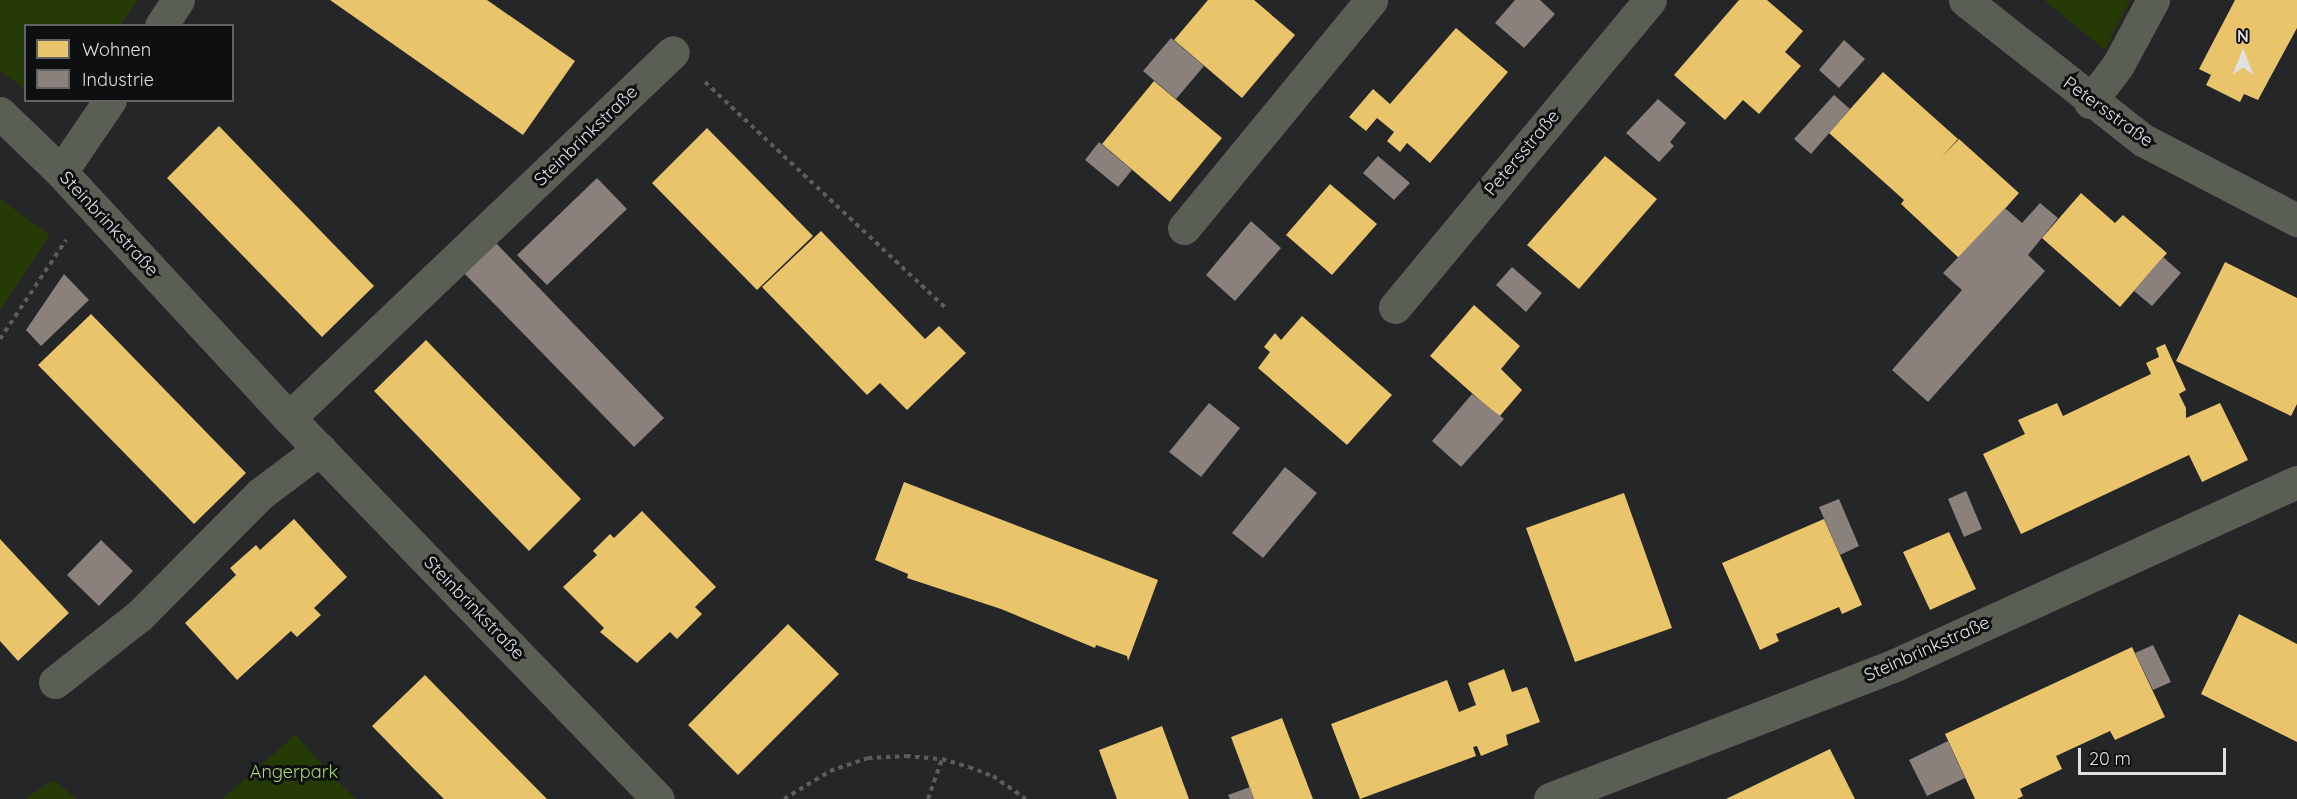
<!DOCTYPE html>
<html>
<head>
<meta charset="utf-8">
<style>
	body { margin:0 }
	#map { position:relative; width:2297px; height:799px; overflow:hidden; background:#252628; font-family:Quicksand,sans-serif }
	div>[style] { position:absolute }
	.green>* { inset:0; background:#263a05 }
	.homes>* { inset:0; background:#e9c46a }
	.industry>* { inset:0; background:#8a817c }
	.path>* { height:4px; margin-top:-2px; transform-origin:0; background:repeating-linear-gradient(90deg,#5b5e5a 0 4.5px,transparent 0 9px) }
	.minor>* { height:33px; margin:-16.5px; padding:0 16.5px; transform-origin:16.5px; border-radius:16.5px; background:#5a5f55 }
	span { translate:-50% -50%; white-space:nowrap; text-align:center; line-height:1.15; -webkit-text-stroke:6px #0e0f10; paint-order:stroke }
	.street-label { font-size:18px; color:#dee0e1 }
	.park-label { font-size:18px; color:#a7d86d }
	.legend { position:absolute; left:24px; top:24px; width:210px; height:78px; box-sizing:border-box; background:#0e0f10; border:2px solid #616364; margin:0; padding:8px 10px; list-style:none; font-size:18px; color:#dee0e1 }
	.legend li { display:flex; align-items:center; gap:12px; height:30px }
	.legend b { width:30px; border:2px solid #616364 }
	.north { position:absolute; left:2213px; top:24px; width:60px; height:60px; -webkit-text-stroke:4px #0e0f10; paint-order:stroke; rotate:0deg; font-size:16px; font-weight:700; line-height:24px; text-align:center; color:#dee0e1 }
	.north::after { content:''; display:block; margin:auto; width:21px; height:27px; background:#dee0e1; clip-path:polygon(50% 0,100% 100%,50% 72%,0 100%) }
	.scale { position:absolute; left:2078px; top:748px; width:148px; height:27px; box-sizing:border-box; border:3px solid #dee0e1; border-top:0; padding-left:8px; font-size:18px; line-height:21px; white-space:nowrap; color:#dee0e1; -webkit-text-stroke:4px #0e0f10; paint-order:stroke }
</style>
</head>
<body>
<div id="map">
	<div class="green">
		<i style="clip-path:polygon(0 0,138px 0,120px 25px,26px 26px,25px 89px,0 71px)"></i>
		<i style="clip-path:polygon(2044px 0,2130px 0,2105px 50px)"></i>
		<i style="clip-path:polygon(0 199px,50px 235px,0 310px)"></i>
		<i style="clip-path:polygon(295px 735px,355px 799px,222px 799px)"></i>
		<i style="clip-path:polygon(53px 780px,77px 799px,25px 799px)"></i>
	</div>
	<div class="homes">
		<i style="clip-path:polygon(330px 0,487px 0,575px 61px,523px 135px)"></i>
		<i style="clip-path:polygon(1208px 0,1254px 0,1295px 35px,1242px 98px,1174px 40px)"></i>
		<i style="clip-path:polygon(1739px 0,1767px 0,1803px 31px,1785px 52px,1801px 66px,1759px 114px,1743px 100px,1725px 120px,1674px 75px)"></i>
		<i style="clip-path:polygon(2235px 0,2297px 0,2297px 28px,2258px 100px,2244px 94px,2240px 102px,2206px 85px,2211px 75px,2199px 69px)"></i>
		<i style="clip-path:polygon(1456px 28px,1508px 72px,1430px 163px,1407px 143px,1400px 152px,1387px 141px,1394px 132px,1377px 118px,1366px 131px,1349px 117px,1373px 89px,1390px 104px)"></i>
		<i style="clip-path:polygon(1883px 72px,1958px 139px,1941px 158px,1959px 139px,2019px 193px,1960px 259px,1901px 204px,1904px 200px,1829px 133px)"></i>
		<i style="clip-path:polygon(1154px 81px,1222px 138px,1170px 202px,1102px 144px)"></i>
		<i style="clip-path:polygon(219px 126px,374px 286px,322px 337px,167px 178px)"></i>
		<i style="clip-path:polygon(707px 128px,813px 236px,757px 290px,652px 183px)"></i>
		<i style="clip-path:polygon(1605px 156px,1657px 199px,1579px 289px,1527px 245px)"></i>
		<i style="clip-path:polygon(1330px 184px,1377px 224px,1332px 275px,1286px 235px)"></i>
		<i style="clip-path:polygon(2081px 193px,2115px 223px,2123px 215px,2167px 253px,2120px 307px,2042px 238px)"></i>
		<i style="clip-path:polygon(821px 231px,925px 339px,939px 326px,966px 353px,907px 410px,880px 383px,867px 395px,762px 287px)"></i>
		<i style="clip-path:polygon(2225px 262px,2297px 298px,2297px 404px,2291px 416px,2176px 361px)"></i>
		<i style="clip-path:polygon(1474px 305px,1520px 346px,1501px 369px,1522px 390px,1499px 417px,1430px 356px)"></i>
		<i style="clip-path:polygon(91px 314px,246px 473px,194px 524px,38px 365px)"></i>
		<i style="clip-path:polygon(1302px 316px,1392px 395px,1347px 445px,1258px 368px,1270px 352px,1264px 347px,1275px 333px,1281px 340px)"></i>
		<i style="clip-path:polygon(426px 340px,581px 499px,529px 551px,374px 391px)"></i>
		<i style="clip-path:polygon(2165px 344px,2186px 390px,2179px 394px,2186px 408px,2186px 418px,2220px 403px,2248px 460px,2202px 482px,2189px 455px,2021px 534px,1983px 454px,2025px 434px,2018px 420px,2057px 403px,2063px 416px,2151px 374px,2146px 363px,2159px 357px,2156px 348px)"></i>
		<i style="clip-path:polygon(904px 482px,1158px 580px,1128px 661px,1127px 656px,1096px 645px,1095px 648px,1001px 609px,907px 578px,908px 574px,875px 560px)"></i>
		<i style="clip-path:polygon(1624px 493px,1672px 628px,1575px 662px,1526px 528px)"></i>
		<i style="clip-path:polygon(642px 511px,716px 587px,695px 607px,702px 614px,677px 639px,670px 632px,637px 663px,600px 632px,604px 628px,563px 587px,597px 555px,593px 551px,610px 534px,614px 538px)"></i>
		<i style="clip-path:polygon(294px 519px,347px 577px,314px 608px,321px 615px,297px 637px,291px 631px,237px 680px,185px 623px,236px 575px,230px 568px,256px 545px,260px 550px)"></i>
		<i style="clip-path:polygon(1824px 519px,1862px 605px,1842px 614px,1839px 607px,1776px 634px,1779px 641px,1760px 650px,1722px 563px)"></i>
		<i style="clip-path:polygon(1949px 532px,1976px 589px,1930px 610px,1903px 552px)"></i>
		<i style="clip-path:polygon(0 539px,69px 613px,18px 661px,0 641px)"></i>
		<i style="clip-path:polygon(2239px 614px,2297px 644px,2297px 742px,2201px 694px)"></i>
		<i style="clip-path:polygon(788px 624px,839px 674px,738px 775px,688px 725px)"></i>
		<i style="clip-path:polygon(2132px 647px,2165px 717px,2115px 740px,2110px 731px,2056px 756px,2062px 769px,2020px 789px,2023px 796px,2017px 799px,1975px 799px,1945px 734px)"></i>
		<i style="clip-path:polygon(1504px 669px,1512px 692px,1527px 687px,1540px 722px,1506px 735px,1508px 745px,1481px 756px,1477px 746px,1473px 747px,1476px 756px,1360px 799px,1331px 724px,1447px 680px,1459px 712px,1476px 705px,1468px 683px)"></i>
		<i style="clip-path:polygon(425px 675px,466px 717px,547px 799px,444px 799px,413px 768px,372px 726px)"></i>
		<i style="clip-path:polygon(1282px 718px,1313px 799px,1254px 799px,1231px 737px)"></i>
		<i style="clip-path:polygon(1162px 726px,1189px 799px,1117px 799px,1099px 750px)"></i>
		<i style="clip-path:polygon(1830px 749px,1855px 799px,1726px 799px)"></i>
	</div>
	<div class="industry">
		<i style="clip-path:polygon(1515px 0,1540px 0,1555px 14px,1524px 48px,1495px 23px)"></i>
		<i style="clip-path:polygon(1171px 38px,1204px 66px,1176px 99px,1143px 71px)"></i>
		<i style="clip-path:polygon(1844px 40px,1865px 59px,1839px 88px,1819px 70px)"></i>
		<i style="clip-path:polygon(1834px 95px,1850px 109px,1811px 154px,1794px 139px)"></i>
		<i style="clip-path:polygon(1658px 99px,1686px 123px,1670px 142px,1674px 146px,1659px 162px,1626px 133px)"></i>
		<i style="clip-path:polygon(1099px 142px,1132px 170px,1118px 187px,1085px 160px)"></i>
		<i style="clip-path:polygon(1378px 156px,1410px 183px,1394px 200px,1363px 173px)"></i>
		<i style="clip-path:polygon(597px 178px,627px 209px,547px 285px,517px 255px)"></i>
		<i style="clip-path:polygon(2040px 203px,2058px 218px,2028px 255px,2045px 271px,1928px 402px,1892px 370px,1962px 290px,1943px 273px,2005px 208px,2022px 223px)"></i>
		<i style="clip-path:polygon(1251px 221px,1281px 248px,1235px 301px,1206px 275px)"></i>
		<i style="clip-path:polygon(494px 241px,664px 418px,634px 447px,462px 271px)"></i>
		<i style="clip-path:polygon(2163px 257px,2181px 273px,2152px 306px,2134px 291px)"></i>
		<i style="clip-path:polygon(1512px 267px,1542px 293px,1526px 312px,1496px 285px)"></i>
		<i style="clip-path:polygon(64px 274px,89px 300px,41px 346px,26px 330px)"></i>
		<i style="clip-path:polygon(1472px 394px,1504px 419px,1461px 467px,1432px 441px)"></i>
		<i style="clip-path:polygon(1209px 403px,1240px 428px,1201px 477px,1169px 452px)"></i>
		<i style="clip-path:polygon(1285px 467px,1317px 493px,1263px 558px,1232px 533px)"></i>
		<i style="clip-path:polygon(1966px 491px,1982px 529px,1964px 537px,1948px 499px)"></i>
		<i style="clip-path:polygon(1839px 499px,1859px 546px,1840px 555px,1819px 507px)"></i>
		<i style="clip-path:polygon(101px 540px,133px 571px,99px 606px,67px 575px)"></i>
		<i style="clip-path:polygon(2153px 645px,2171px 682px,2153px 690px,2135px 653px)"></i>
		<i style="clip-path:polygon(1948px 741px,1965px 778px,1927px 796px,1909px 760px)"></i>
		<i style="clip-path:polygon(1250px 787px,1254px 799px,1230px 799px,1228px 795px)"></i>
	</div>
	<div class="path">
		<i style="left:705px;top:82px;width:329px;rotate:43.2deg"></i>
		<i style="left:0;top:339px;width:119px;rotate:-56.3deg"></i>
		<i style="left:784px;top:799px;width:54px;rotate:-31.3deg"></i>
		<i style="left:830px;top:771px;width:40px;rotate:-18.9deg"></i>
		<i style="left:868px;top:758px;width:38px;rotate:-3deg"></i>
		<i style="left:906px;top:756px;width:36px;rotate:5deg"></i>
		<i style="left:942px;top:759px;width:28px;rotate:17deg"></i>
		<i style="left:969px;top:767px;width:26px;rotate:21deg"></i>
		<i style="left:993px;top:776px;width:40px;rotate:34.9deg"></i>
		<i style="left:928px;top:799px;width:42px;rotate:-70.7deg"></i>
	</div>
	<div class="minor">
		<i style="left:1965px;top:0;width:226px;rotate:38.2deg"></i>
		<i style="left:2143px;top:140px;width:174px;rotate:27.5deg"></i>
		<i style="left:161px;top:26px;width:31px;rotate:-57deg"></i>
		<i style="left:2090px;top:102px;width:46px;rotate:-52.9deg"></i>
		<i style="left:2118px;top:65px;width:74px;rotate:-61.7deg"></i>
		<i style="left:0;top:113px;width:85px;rotate:44deg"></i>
		<i style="left:61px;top:172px;width:335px;rotate:47.2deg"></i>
		<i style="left:289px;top:418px;width:530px;rotate:45.92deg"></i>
		<i style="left:61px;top:172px;width:87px;rotate:-55.8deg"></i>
		<i style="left:1184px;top:228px;width:295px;rotate:-50.6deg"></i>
		<i style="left:1395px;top:307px;width:399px;rotate:-50.3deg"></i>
		<i style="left:289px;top:418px;width:530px;rotate:-43.63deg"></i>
		<i style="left:55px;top:682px;width:107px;rotate:-38.2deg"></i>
		<i style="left:139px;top:616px;width:172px;rotate:-45.2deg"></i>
		<i style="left:260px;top:494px;width:75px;rotate:-36.9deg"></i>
		<i style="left:1550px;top:799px;width:370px;rotate:-21.2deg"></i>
		<i style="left:1895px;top:665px;width:442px;rotate:-24.5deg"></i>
	</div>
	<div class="street-label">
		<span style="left:2108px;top:112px;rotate:36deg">Petersstraße</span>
		<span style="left:586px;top:136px;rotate:-44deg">Steinbrinkstraße</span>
		<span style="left:1522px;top:153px;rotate:-50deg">Petersstraße</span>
		<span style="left:109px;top:224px;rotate:47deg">Steinbrinkstraße</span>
		<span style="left:474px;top:608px;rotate:46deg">Steinbrinkstraße</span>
		<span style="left:1927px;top:649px;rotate:-24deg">Steinbrinkstraße</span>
	</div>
	<div class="park-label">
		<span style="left:294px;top:772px">Angerpark</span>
	</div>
	<ul class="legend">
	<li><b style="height:16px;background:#e9c46a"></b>Wohnen</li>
	<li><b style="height:16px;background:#8a817c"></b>Industrie</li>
	</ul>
	<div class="north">N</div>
	<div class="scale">20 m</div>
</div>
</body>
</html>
